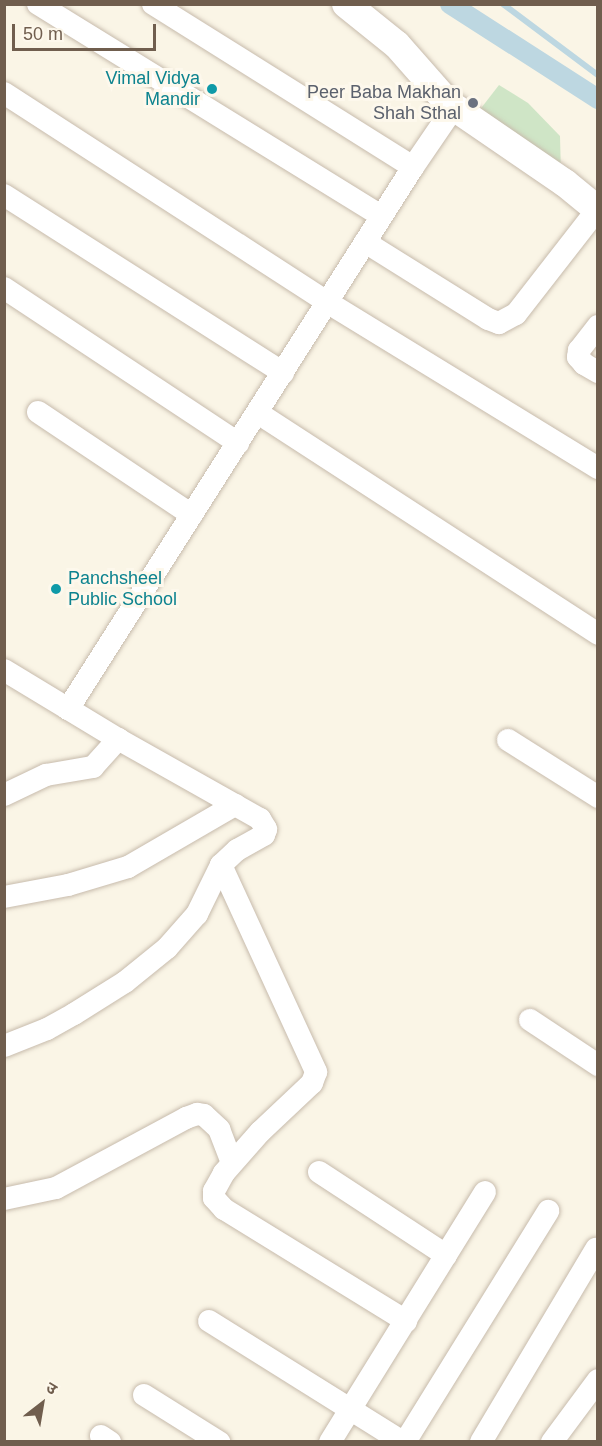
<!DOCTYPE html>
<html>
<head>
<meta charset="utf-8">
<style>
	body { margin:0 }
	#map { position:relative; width:602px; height:1446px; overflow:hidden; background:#faf5e6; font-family:Arial,"Noto Sans Devanagari",sans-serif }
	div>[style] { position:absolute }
	.green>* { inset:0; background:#cfe5c6 }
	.stream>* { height:6px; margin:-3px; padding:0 3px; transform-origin:3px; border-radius:3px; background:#bdd7e1 }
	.canal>* { height:20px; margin:-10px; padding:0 10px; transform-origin:10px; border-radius:10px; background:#bdd7e1 }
	.roads { filter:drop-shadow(0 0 2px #c7bbac) drop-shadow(0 0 2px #c7bbac) }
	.minor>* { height:22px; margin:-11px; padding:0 11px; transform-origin:11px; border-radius:11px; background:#fff }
	.tertiary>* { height:28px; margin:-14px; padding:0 14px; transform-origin:14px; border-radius:14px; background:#fff }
	.dots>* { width:16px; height:16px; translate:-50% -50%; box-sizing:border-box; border:3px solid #fdf8ec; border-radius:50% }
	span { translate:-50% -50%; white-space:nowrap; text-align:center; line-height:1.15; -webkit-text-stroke:6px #fdf8ec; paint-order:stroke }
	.culture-label { font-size:18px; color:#0d838f }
	.right { translate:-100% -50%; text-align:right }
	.left { translate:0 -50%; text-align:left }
	.worship-label { font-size:18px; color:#5b616d }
	.frame { position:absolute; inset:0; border:6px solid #705e4e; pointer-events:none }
	.north { position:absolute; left:12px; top:1374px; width:60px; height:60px; -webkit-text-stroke:4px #fdf8ec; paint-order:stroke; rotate:31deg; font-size:16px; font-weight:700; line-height:24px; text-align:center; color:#705e4e }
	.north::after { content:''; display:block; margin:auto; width:21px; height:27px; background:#705e4e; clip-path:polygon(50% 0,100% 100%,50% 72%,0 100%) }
	.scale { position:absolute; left:12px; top:24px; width:144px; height:27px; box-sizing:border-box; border:3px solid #705e4e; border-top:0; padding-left:8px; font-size:18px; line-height:21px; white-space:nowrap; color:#705e4e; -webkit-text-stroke:4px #fdf8ec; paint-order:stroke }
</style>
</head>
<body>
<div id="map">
	<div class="green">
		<i style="clip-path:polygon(499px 85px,528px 103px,560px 136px,561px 175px,475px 116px)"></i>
	</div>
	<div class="stream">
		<i style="left:503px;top:4px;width:119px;rotate:36.8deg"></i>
	</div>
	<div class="canal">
		<i style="left:450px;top:4px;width:176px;rotate:32.7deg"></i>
	</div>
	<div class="roads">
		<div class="minor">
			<i style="left:38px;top:4px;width:403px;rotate:31.7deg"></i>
			<i style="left:153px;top:4px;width:307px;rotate:32.1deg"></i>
			<i style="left:4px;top:93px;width:385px;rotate:32.9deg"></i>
			<i style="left:327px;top:302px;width:318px;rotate:31.5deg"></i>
			<i style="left:4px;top:195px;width:331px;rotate:32.5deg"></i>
			<i style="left:365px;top:242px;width:145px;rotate:32deg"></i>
			<i style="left:488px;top:319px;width:12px;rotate:20deg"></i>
			<i style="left:499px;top:323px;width:19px;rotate:-28deg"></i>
			<i style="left:516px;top:314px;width:132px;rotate:-52.1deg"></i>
			<i style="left:4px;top:288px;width:281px;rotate:33.5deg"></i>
			<i style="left:598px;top:326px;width:31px;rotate:128deg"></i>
			<i style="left:579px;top:350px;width:7px;rotate:98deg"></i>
			<i style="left:578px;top:357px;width:9px;rotate:49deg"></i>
			<i style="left:584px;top:364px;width:16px;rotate:30deg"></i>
			<i style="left:38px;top:412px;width:185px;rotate:33.8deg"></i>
			<i style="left:258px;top:413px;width:406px;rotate:33deg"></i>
			<i style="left:4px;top:670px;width:133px;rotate:31.2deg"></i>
			<i style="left:118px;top:739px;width:163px;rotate:29.4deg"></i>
			<i style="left:260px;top:819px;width:12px;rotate:59deg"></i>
			<i style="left:266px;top:829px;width:6px;rotate:108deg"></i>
			<i style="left:264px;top:835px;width:31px;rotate:151deg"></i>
			<i style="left:237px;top:850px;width:22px;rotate:137deg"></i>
			<i style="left:221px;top:865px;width:55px;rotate:116.1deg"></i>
			<i style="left:197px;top:914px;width:45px;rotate:131.4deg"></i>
			<i style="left:167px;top:948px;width:54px;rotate:141deg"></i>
			<i style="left:125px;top:982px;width:60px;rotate:147.9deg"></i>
			<i style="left:74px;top:1014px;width:31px;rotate:151deg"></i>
			<i style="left:47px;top:1029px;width:46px;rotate:158.4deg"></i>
			<i style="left:68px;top:709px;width:642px;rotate:-57.52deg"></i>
			<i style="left:413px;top:167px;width:73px;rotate:-55.7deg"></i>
			<i style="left:508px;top:740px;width:107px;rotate:32.3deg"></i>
			<i style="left:4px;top:795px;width:47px;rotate:-25.5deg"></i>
			<i style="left:46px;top:775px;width:48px;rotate:-9.7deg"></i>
			<i style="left:93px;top:767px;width:38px;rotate:-48deg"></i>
			<i style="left:221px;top:865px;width:228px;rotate:65.3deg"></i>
			<i style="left:316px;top:1072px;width:12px;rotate:110deg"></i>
			<i style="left:312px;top:1083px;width:71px;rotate:136.7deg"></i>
			<i style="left:260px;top:1132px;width:55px;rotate:131.3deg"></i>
			<i style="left:224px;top:1173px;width:21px;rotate:119deg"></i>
			<i style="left:214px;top:1191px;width:7px;rotate:90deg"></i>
			<i style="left:214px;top:1198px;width:15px;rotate:48deg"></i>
			<i style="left:224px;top:1209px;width:214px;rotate:31.6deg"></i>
			<i style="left:4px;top:897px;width:65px;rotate:-10.6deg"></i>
			<i style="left:68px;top:885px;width:63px;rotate:-16.7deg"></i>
			<i style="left:128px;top:867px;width:124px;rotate:-30.1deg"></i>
			<i style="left:530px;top:1020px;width:82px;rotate:33.5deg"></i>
			<i style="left:319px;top:1172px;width:152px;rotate:33.2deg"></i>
			<i style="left:4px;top:1199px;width:53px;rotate:-11.9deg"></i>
			<i style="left:56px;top:1188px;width:148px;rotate:-28.3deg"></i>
			<i style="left:186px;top:1118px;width:12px;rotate:-20deg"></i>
			<i style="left:197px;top:1114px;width:7px;rotate:8deg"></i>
			<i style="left:204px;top:1115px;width:21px;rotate:43deg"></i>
			<i style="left:219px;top:1129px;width:36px;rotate:69deg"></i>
			<i style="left:209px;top:1321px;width:229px;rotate:32deg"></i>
			<i style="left:144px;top:1395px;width:89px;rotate:32.1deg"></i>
			<i style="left:101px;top:1436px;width:11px;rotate:34deg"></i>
			<i style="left:330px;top:1442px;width:294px;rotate:-58.2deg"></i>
			<i style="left:405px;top:1442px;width:272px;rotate:-58.2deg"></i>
			<i style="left:481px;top:1442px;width:225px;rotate:-59.2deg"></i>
			<i style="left:552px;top:1442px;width:77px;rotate:-53.4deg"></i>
		</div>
		<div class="tertiary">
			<i style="left:346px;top:4px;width:65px;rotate:38.8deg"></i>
			<i style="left:397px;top:45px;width:77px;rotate:48.7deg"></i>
			<i style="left:448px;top:103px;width:142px;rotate:34.4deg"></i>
			<i style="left:565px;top:183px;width:43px;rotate:39.3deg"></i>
		</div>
	</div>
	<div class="dots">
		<i style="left:212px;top:89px;background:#0f9aa8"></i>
		<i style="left:473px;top:103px;background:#6b7280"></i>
		<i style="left:56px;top:589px;background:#0f9aa8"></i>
	</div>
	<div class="culture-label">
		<span class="right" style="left:200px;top:89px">Vimal Vidya<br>Mandir</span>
		<span class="left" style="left:68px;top:589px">Panchsheel<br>Public School</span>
	</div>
	<div class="worship-label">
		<span class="right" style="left:461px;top:103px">Peer Baba Makhan<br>Shah Sthal</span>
	</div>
	<div class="frame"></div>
	<div class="north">उ</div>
	<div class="scale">50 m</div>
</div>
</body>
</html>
